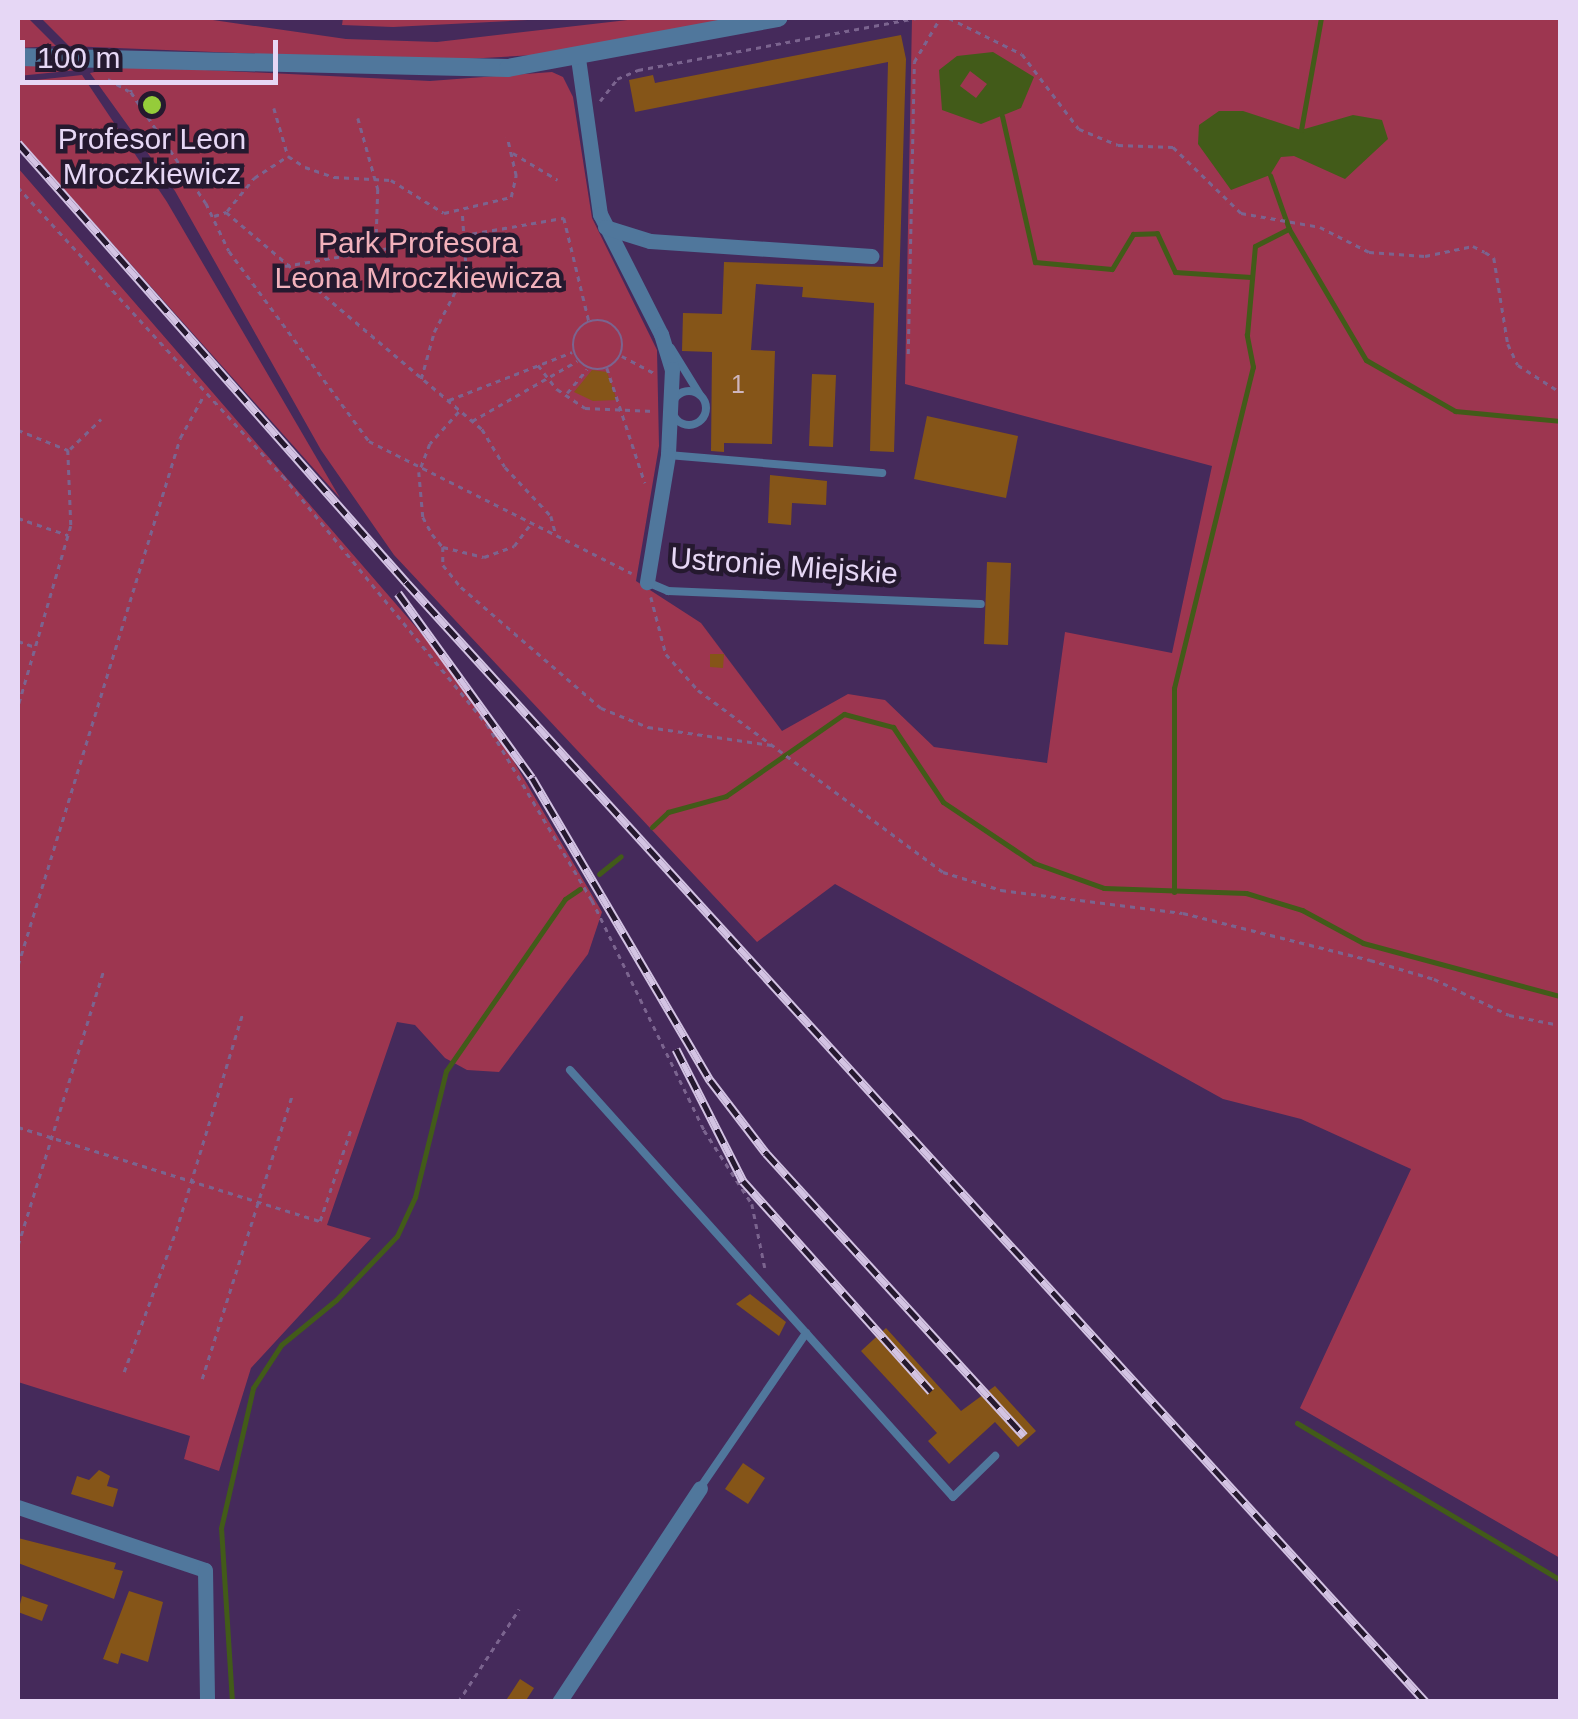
<!DOCTYPE html>
<html>
<head>
<meta charset="utf-8">
<style>
	body { margin:0 }
	#map { position:relative; width:1578px; height:1719px; overflow:hidden; background:#452a5b; font-family:Arial,sans-serif }
	div>[style] { position:absolute }
	.green>* { inset:0; background:#9d3650 }
	.water>* { inset:0; background:#425b19 }
	.stream>* { height:5px; margin:-2.5px; padding:0 2.5px; transform-origin:2.5px; border-radius:2.5px; background:#425b19 }
	.building>* { inset:0; background:#855518 }
	.path>* { height:2.5px; margin-top:-1.25px; transform-origin:0; background:repeating-linear-gradient(90deg,#7b648f 0 5px,transparent 0 10px) }
	.path>.ring { margin:-1.25px; padding:0; box-sizing:content-box; background:none; border:2.5px solid #7b648f; border-radius:50% }
	.service>* { height:8px; margin:-4px; padding:0 4px; transform-origin:4px; border-radius:4px; background:#50779c }
	.service>.ring { margin:-4px; padding:0; box-sizing:content-box; background:none; border:8px solid #50779c; border-radius:50% }
	.minor>* { height:15px; margin:-7.5px; padding:0 7.5px; transform-origin:7.5px; border-radius:7.5px; background:#50779c }
	.tertiary>* { height:18px; margin:-9px; padding:0 9px; transform-origin:9px; border-radius:9px; background:#50779c }
	.rail>* { height:9px; margin-top:-4.5px; transform-origin:0; background:repeating-linear-gradient(90deg,#25192f 0 15px,#d3c3e3 0 30px); box-sizing:border-box; border-block:2px solid #d3c3e3 }
	.dots>* { width:28px; height:28px; translate:-50% -50%; box-sizing:border-box; border:5px solid #25192f; border-radius:50% }
	span { translate:-50% -50%; white-space:nowrap; text-align:center; line-height:1.15; -webkit-text-stroke:9px #25192f; paint-order:stroke }
	.number-label { font-size:25px; color:#ceb6be }
	.number-label span { -webkit-text-stroke-width:0 }
	.poi-label { font-size:30px; color:#e6d7f5 }
	.park-label { font-size:30px; color:#f2b1bb }
	.street-label { font-size:30px; color:#e6d7f5 }
	.frame { position:absolute; inset:0; border:20px solid #e6d7f5; pointer-events:none }
	.scale { position:absolute; left:20px; top:40px; width:258px; height:45px; box-sizing:border-box; border:5px solid #e6d7f5; border-top:0; padding-left:12px; font-size:30px; line-height:35px; white-space:nowrap; color:#e6d7f5; -webkit-text-stroke:8px #25192f; paint-order:stroke }
</style>
</head>
<body>
<div id="map">
	<div class="green">
		<i style="clip-path:polygon(18px 18px,28px 18px,56px 46px,18px 48px)"></i>
		<i style="clip-path:polygon(41px 18px,199px 18px,346px 39px,437px 42px,645px 18px,734px 18px,552px 54px,431px 61px,69px 46px)"></i>
		<i style="clip-path:polygon(343px 18px,567px 18px,393px 27px,342px 25px)"></i>
		<i style="clip-path:polygon(912px 18px,1560px 18px,1560px 1558px,1300px 1408px,1411px 1169px,1301px 1119px,1223px 1099px,835px 884px,757px 942px,394px 555px,321px 450px,175px 191px,90px 73px,124px 66px,430px 81px,552px 72px,563px 77px,573px 97px,592px 218px,657px 350px,659px 446px,636px 581px,701px 623px,782px 731px,848px 694px,885px 700px,934px 747px,1047px 763px,1065px 632px,1172px 653px,1212px 466px,905px 384px)"></i>
		<i style="clip-path:polygon(72px 63px,78px 70px,18px 76px,18px 66px)"></i>
		<i style="clip-path:polygon(82px 75px,167px 202px,340px 498px,18px 138px,18px 82px)"></i>
		<i style="clip-path:polygon(18px 168px,441px 656px,503px 743px,602px 912px,588px 954px,499px 1072px,467px 1070px,445px 1058px,415px 1025px,397px 1022px,327px 1225px,371px 1238px,251px 1368px,219px 1471px,184px 1459px,190px 1436px,18px 1382px)"></i>
	</div>
	<div class="water">
		<i style="clip-path:polygon(evenodd,993px 52px,1034px 77px,1021px 108px,981px 124px,942px 110px,939px 70px,957px 56px,993px 52px,970px 71px,987px 84px,976px 98px,960px 86px,970px 71px)"></i>
		<i style="clip-path:polygon(1219px 111px,1243px 111px,1301px 130px,1353px 115px,1382px 120px,1388px 139px,1345px 179px,1294px 156px,1281px 157px,1270px 175px,1231px 190px,1198px 144px,1199px 125px)"></i>
	</div>
	<div class="stream">
		<i style="left:1002px;top:116px;width:150px;rotate:77.3deg"></i>
		<i style="left:1035px;top:262px;width:77px;rotate:5.2deg"></i>
		<i style="left:1112px;top:269px;width:41px;rotate:-59deg"></i>
		<i style="left:1133px;top:234px;width:24px;rotate:-2deg"></i>
		<i style="left:1157px;top:233px;width:43px;rotate:65.2deg"></i>
		<i style="left:1175px;top:272px;width:76px;rotate:3.8deg"></i>
		<i style="left:1301px;top:130px;width:114px;rotate:-79.9deg"></i>
		<i style="left:1289px;top:229px;width:152px;rotate:59.6deg"></i>
		<i style="left:1366px;top:360px;width:103px;rotate:29.8deg"></i>
		<i style="left:1455px;top:411px;width:105px;rotate:5.4deg"></i>
		<i style="left:652px;top:827px;width:22px;rotate:-43deg"></i>
		<i style="left:668px;top:812px;width:60px;rotate:-15.4deg"></i>
		<i style="left:726px;top:796px;width:144px;rotate:-34.8deg"></i>
		<i style="left:844px;top:714px;width:51px;rotate:14.9deg"></i>
		<i style="left:893px;top:727px;width:90px;rotate:56.3deg"></i>
		<i style="left:943px;top:802px;width:110px;rotate:33.8deg"></i>
		<i style="left:1034px;top:863px;width:74px;rotate:19.7deg"></i>
		<i style="left:1104px;top:888px;width:142px;rotate:2deg"></i>
		<i style="left:1246px;top:893px;width:59px;rotate:16.9deg"></i>
		<i style="left:1302px;top:910px;width:69px;rotate:28.4deg"></i>
		<i style="left:1363px;top:943px;width:204px;rotate:15.1deg"></i>
		<i style="left:599px;top:874px;width:28px;rotate:-39deg"></i>
		<i style="left:1174px;top:892px;width:204px;rotate:-90deg"></i>
		<i style="left:1174px;top:688px;width:331px;rotate:-76.2deg"></i>
		<i style="left:1253px;top:367px;width:33px;rotate:-101deg"></i>
		<i style="left:1247px;top:335px;width:89px;rotate:-84.9deg"></i>
		<i style="left:1255px;top:246px;width:38px;rotate:-27deg"></i>
		<i style="left:1289px;top:229px;width:57px;rotate:-109.4deg"></i>
		<i style="left:1297px;top:1423px;width:306px;rotate:30.8deg"></i>
		<i style="left:232px;top:1702px;width:174px;rotate:-93.6deg"></i>
		<i style="left:221px;top:1528px;width:144px;rotate:-77.1deg"></i>
		<i style="left:253px;top:1388px;width:51px;rotate:-56.9deg"></i>
		<i style="left:281px;top:1345px;width:71px;rotate:-39.3deg"></i>
		<i style="left:336px;top:1300px;width:88px;rotate:-46.4deg"></i>
		<i style="left:397px;top:1236px;width:43px;rotate:-65.2deg"></i>
		<i style="left:415px;top:1197px;width:130px;rotate:-76.2deg"></i>
		<i style="left:446px;top:1071px;width:209px;rotate:-55.3deg"></i>
		<i style="left:565px;top:899px;width:18px;rotate:-34deg"></i>
	</div>
	<div class="building">
		<i style="clip-path:polygon(901px 35px,906px 59px,894px 452px,870px 451px,874px 303px,802px 297px,803px 287px,756px 284px,751px 350px,775px 351px,772px 444px,724px 443px,724px 452px,711px 451px,712px 352px,682px 351px,683px 313px,722px 314px,724px 262px,883px 267px,888px 62px,635px 112px,629px 80px,653px 75px,655px 83px)"></i>
		<i style="clip-path:polygon(592px 370px,607px 372px,617px 400px,593px 401px,574px 392px)"></i>
		<i style="clip-path:polygon(812px 374px,836px 375px,833px 447px,809px 446px)"></i>
		<i style="clip-path:polygon(927px 416px,1018px 436px,1006px 498px,914px 479px)"></i>
		<i style="clip-path:polygon(770px 475px,827px 481px,826px 505px,792px 503px,791px 525px,768px 523px)"></i>
		<i style="clip-path:polygon(987px 562px,1011px 563px,1008px 645px,984px 644px)"></i>
		<i style="clip-path:polygon(710px 654px,724px 654px,723px 668px,710px 667px)"></i>
		<i style="clip-path:polygon(750px 1294px,786px 1322px,779px 1336px,736px 1304px)"></i>
		<i style="clip-path:polygon(886px 1328px,961px 1411px,995px 1386px,1036px 1431px,1018px 1447px,995px 1422px,949px 1464px,928px 1441px,937px 1433px,861px 1351px)"></i>
		<i style="clip-path:polygon(743px 1463px,765px 1478px,748px 1504px,725px 1489px)"></i>
		<i style="clip-path:polygon(99px 1470px,110px 1476px,107px 1486px,118px 1489px,113px 1507px,71px 1494px,77px 1476px,89px 1480px)"></i>
		<i style="clip-path:polygon(18px 1538px,116px 1563px,114px 1569px,123px 1571px,114px 1599px,18px 1563px)"></i>
		<i style="clip-path:polygon(129px 1591px,163px 1602px,148px 1662px,121px 1653px,118px 1664px,103px 1659px)"></i>
		<i style="clip-path:polygon(22px 1596px,48px 1605px,42px 1621px,18px 1612px)"></i>
		<i style="clip-path:polygon(520px 1679px,534px 1688px,525px 1702px,505px 1702px)"></i>
	</div>
	<div class="path">
		<i style="left:949px;top:18px;width:81px;rotate:26.3deg"></i>
		<i style="left:1022px;top:54px;width:94px;rotate:52.8deg"></i>
		<i style="left:1079px;top:129px;width:42px;rotate:22.3deg"></i>
		<i style="left:1118px;top:145px;width:55px;rotate:2.1deg"></i>
		<i style="left:1173px;top:147px;width:95px;rotate:44.1deg"></i>
		<i style="left:1241px;top:213px;width:80px;rotate:10deg"></i>
		<i style="left:1320px;top:227px;width:55px;rotate:27deg"></i>
		<i style="left:1369px;top:252px;width:56px;rotate:4.1deg"></i>
		<i style="left:1425px;top:256px;width:49px;rotate:-11.8deg"></i>
		<i style="left:1473px;top:246px;width:13px;rotate:27deg"></i>
		<i style="left:1485px;top:252px;width:11px;rotate:34deg"></i>
		<i style="left:1494px;top:258px;width:87px;rotate:80.8deg"></i>
		<i style="left:1508px;top:344px;width:23px;rotate:65deg"></i>
		<i style="left:1518px;top:365px;width:50px;rotate:32.7deg"></i>
		<i style="left:108px;top:79px;width:24px;rotate:30deg"></i>
		<i style="left:132px;top:80px;width:12px;rotate:95deg"></i>
		<i style="left:131px;top:92px;width:134px;rotate:56deg"></i>
		<i style="left:206px;top:203px;width:53px;rotate:64.4deg"></i>
		<i style="left:229px;top:251px;width:236px;rotate:53.6deg"></i>
		<i style="left:369px;top:441px;width:294px;rotate:26.7deg"></i>
		<i style="left:600px;top:101px;width:28px;rotate:-52deg"></i>
		<i style="left:617px;top:79px;width:23px;rotate:-23deg"></i>
		<i style="left:638px;top:70px;width:283px;rotate:-10.6deg"></i>
		<i style="left:274px;top:108px;width:50px;rotate:73.7deg"></i>
		<i style="left:288px;top:156px;width:20px;rotate:33deg"></i>
		<i style="left:305px;top:167px;width:31px;rotate:19deg"></i>
		<i style="left:334px;top:177px;width:57px;rotate:3deg"></i>
		<i style="left:391px;top:180px;width:62px;rotate:31.9deg"></i>
		<i style="left:444px;top:213px;width:69px;rotate:-13.4deg"></i>
		<i style="left:511px;top:197px;width:22px;rotate:-77deg"></i>
		<i style="left:516px;top:176px;width:40px;rotate:-103deg"></i>
		<i style="left:358px;top:118px;width:74px;rotate:74.3deg"></i>
		<i style="left:378px;top:189px;width:60px;rotate:91.9deg"></i>
		<i style="left:513px;top:153px;width:52px;rotate:31deg"></i>
		<i style="left:18px;top:187px;width:392px;rotate:47.5deg"></i>
		<i style="left:283px;top:476px;width:321px;rotate:50.6deg"></i>
		<i style="left:487px;top:724px;width:205px;rotate:59.2deg"></i>
		<i style="left:592px;top:900px;width:256px;rotate:64deg"></i>
		<i style="left:704px;top:1130px;width:88px;rotate:57deg"></i>
		<i style="left:752px;top:1204px;width:65px;rotate:78.5deg"></i>
		<i style="left:227px;top:211px;width:43px;rotate:-50.7deg"></i>
		<i style="left:254px;top:178px;width:38px;rotate:-33deg"></i>
		<i style="left:214px;top:216px;width:13px;rotate:-18deg"></i>
		<i style="left:226px;top:212px;width:336px;rotate:40.3deg"></i>
		<i style="left:482px;top:429px;width:44px;rotate:58.8deg"></i>
		<i style="left:505px;top:467px;width:67px;rotate:46.8deg"></i>
		<i style="left:551px;top:516px;width:16px;rotate:75deg"></i>
		<i style="left:285px;top:266px;width:283px;rotate:-9.8deg"></i>
		<i style="left:564px;top:218px;width:106px;rotate:76.4deg"></i>
		<i class="ring" style="left:573px;top:320px;width:47.5px;height:47.5px"></i>
		<i style="left:908px;top:354px;width:292px;rotate:-88.8deg"></i>
		<i style="left:914px;top:62px;width:51px;rotate:-59.4deg"></i>
		<i style="left:622px;top:356px;width:36px;rotate:28deg"></i>
		<i style="left:538px;top:365px;width:31px;rotate:52deg"></i>
		<i style="left:557px;top:389px;width:34px;rotate:34deg"></i>
		<i style="left:585px;top:408px;width:69px;rotate:2.5deg"></i>
		<i style="left:607px;top:368px;width:121px;rotate:71.7deg"></i>
		<i style="left:421px;top:379px;width:49px;rotate:-74.5deg"></i>
		<i style="left:434px;top:332px;width:69px;rotate:-62.3deg"></i>
		<i style="left:466px;top:271px;width:58px;rotate:-93.9deg"></i>
		<i style="left:567px;top:393px;width:31px;rotate:-50deg"></i>
		<i style="left:449px;top:400px;width:132px;rotate:-21.3deg"></i>
		<i style="left:459px;top:412px;width:43px;rotate:132.2deg"></i>
		<i style="left:430px;top:444px;width:30px;rotate:111deg"></i>
		<i style="left:419px;top:472px;width:45px;rotate:84.9deg"></i>
		<i style="left:423px;top:517px;width:19px;rotate:62deg"></i>
		<i style="left:432px;top:534px;width:17px;rotate:50deg"></i>
		<i style="left:443px;top:547px;width:42px;rotate:13.7deg"></i>
		<i style="left:484px;top:557px;width:32px;rotate:-20deg"></i>
		<i style="left:514px;top:546px;width:26px;rotate:-53deg"></i>
		<i style="left:472px;top:421px;width:121px;rotate:-29.7deg"></i>
		<i style="left:18px;top:430px;width:54px;rotate:21.8deg"></i>
		<i style="left:68px;top:450px;width:76px;rotate:87.7deg"></i>
		<i style="left:71px;top:526px;width:189px;rotate:106.3deg"></i>
		<i style="left:70px;top:449px;width:43px;rotate:-44.1deg"></i>
		<i style="left:18px;top:518px;width:53px;rotate:18.8deg"></i>
		<i style="left:443px;top:547px;width:18px;rotate:90deg"></i>
		<i style="left:443px;top:565px;width:28px;rotate:51deg"></i>
		<i style="left:461px;top:587px;width:185px;rotate:40.8deg"></i>
		<i style="left:601px;top:708px;width:51px;rotate:22deg"></i>
		<i style="left:648px;top:727px;width:125px;rotate:8.3deg"></i>
		<i style="left:651px;top:597px;width:59px;rotate:75.3deg"></i>
		<i style="left:666px;top:654px;width:48px;rotate:48.4deg"></i>
		<i style="left:698px;top:690px;width:305px;rotate:36.6deg"></i>
		<i style="left:943px;top:872px;width:61px;rotate:17.2deg"></i>
		<i style="left:1001px;top:890px;width:183px;rotate:7.2deg"></i>
		<i style="left:1183px;top:913px;width:193px;rotate:14.1deg"></i>
		<i style="left:1370px;top:960px;width:67px;rotate:16.5deg"></i>
		<i style="left:1434px;top:979px;width:83px;rotate:25.6deg"></i>
		<i style="left:1509px;top:1015px;width:52px;rotate:11.1deg"></i>
		<i style="left:18px;top:641px;width:18px;rotate:19deg"></i>
		<i style="left:18px;top:965px;width:551px;rotate:-72.91deg"></i>
		<i style="left:180px;top:438px;width:49px;rotate:-60.8deg"></i>
		<i style="left:18px;top:1127px;width:316px;rotate:17.3deg"></i>
		<i style="left:320px;top:1221px;width:97px;rotate:-71.4deg"></i>
		<i style="left:18px;top:1245px;width:289px;rotate:-72.7deg"></i>
		<i style="left:124px;top:1372px;width:150px;rotate:-69.8deg"></i>
		<i style="left:176px;top:1231px;width:229px;rotate:-73deg"></i>
		<i style="left:202px;top:1379px;width:298px;rotate:-72.4deg"></i>
		<i style="left:458px;top:1702px;width:111px;rotate:-56.7deg"></i>
	</div>
	<div class="service">
		<i style="left:671px;top:348px;width:55px;rotate:58.3deg"></i>
		<i class="ring" style="left:672px;top:391px;width:26px;height:26px"></i>
		<i style="left:668px;top:455px;width:215px;rotate:4.8deg"></i>
		<i style="left:647px;top:582px;width:23px;rotate:23deg"></i>
		<i style="left:668px;top:591px;width:313px;rotate:2.4deg"></i>
		<i style="left:570px;top:1070px;width:353px;rotate:48.1deg"></i>
		<i style="left:700px;top:1488px;width:188px;rotate:-55.6deg"></i>
		<i style="left:806px;top:1333px;width:220px;rotate:48.1deg"></i>
		<i style="left:953px;top:1497px;width:59px;rotate:-44.3deg"></i>
	</div>
	<div class="minor">
		<i style="left:578px;top:58px;width:158px;rotate:82deg"></i>
		<i style="left:600px;top:214px;width:135px;rotate:63.1deg"></i>
		<i style="left:661px;top:334px;width:37px;rotate:73deg"></i>
		<i style="left:672px;top:369px;width:86px;rotate:92.7deg"></i>
		<i style="left:668px;top:455px;width:129px;rotate:99.4deg"></i>
		<i style="left:605px;top:227px;width:47px;rotate:17.3deg"></i>
		<i style="left:650px;top:241px;width:222px;rotate:3.9deg"></i>
		<i style="left:18px;top:1507px;width:197px;rotate:18.6deg"></i>
		<i style="left:205px;top:1570px;width:132px;rotate:89.1deg"></i>
		<i style="left:559px;top:1702px;width:256px;rotate:-56.6deg"></i>
	</div>
	<div class="tertiary">
		<i style="left:18px;top:57px;width:490px;rotate:1.3deg"></i>
		<i style="left:508px;top:68px;width:275px;rotate:-10.5deg"></i>
	</div>
	<div class="rail">
		<i style="left:18px;top:143px;width:586px;rotate:48.53deg"></i>
		<i style="left:406px;top:582px;width:1515px;rotate:47.68deg"></i>
		<i style="left:398px;top:593px;width:228px;rotate:54.1deg"></i>
		<i style="left:532px;top:778px;width:351px;rotate:59.5deg"></i>
		<i style="left:710px;top:1080px;width:92px;rotate:52.5deg"></i>
		<i style="left:766px;top:1153px;width:383px;rotate:47.6deg"></i>
		<i style="left:676px;top:1049px;width:148px;rotate:63.1deg"></i>
		<i style="left:743px;top:1181px;width:282px;rotate:48.2deg"></i>
	</div>
	<div class="dots">
		<i style="left:152px;top:105px;background:#95cc3a"></i>
	</div>
	<div class="number-label">
		<span style="left:738px;top:384px">1</span>
	</div>
	<div class="poi-label">
		<span style="left:152px;top:156px">Profesor Leon<br>Mroczkiewicz</span>
	</div>
	<div class="park-label">
		<span style="left:418px;top:260px">Park Profesora<br>Leona Mroczkiewicza</span>
	</div>
	<div class="street-label">
		<span style="left:784px;top:566px;rotate:4deg">Ustronie Miejskie</span>
	</div>
	<div class="frame"></div>
	<div class="scale">100 m</div>
</div>
</body>
</html>
